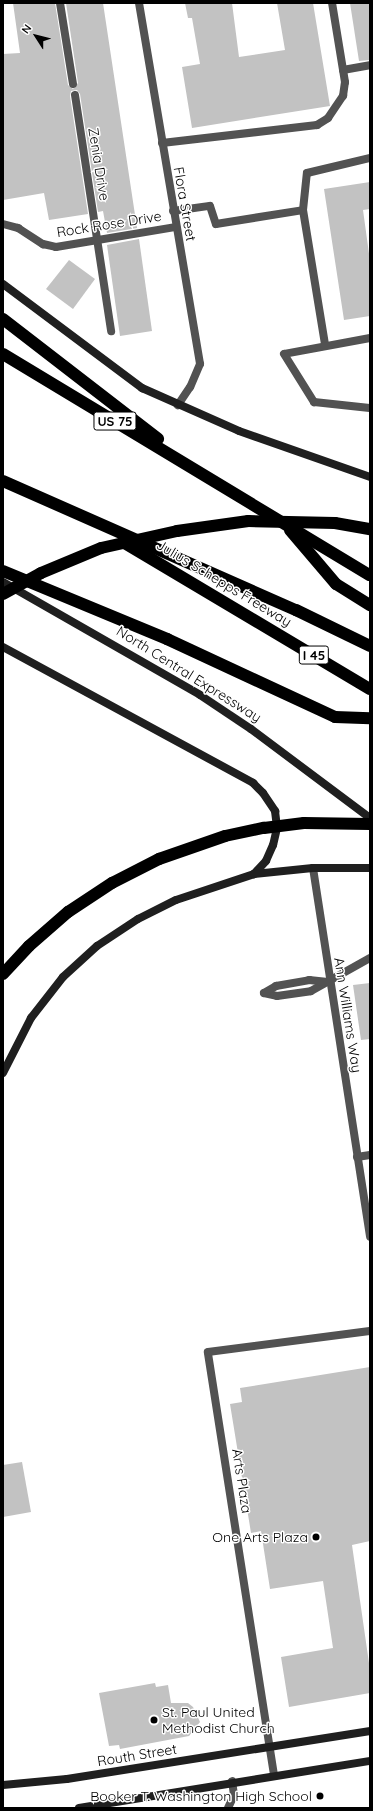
<!DOCTYPE html>
<html>
<head>
<meta charset="utf-8">
<style>
	body { margin:0 }
	#map { position:relative; width:373px; height:1811px; overflow:hidden; background:#fff; font-family:Quicksand,sans-serif }
	div>[style] { position:absolute }
	.building>* { inset:0; background:#c2c2c2 }
	.lane>* { height:8px; margin:-4px; padding:0 4px; transform-origin:4px; border-radius:4px; background:#525252 }
	.street>* { height:8px; margin:-4px; padding:0 4px; transform-origin:4px; border-radius:4px; background:#525252 }
	.secondary>* { height:8px; margin:-4px; padding:0 4px; transform-origin:4px; border-radius:4px; background:#1f1f1f }
	.highway>* { height:12px; margin:-6px; padding:0 6px; transform-origin:6px; border-radius:6px; background:#000 }
	.dots>* { width:11px; height:11px; translate:-50% -50%; box-sizing:border-box; border:2px solid #fff; border-radius:50% }
	span { translate:-50% -50%; white-space:nowrap; text-align:center; line-height:1.15; -webkit-text-stroke:3px #fff; paint-order:stroke }
	.shield-label span { padding:1px 3px; background:#fff; border:1px solid; border-radius:3px; -webkit-text-stroke-width:0 }
	.shield-label { font-size:13px; color:#000; font-weight:700 }
	.street-label { font-size:14px; color:#000 }
	.poi-label { font-size:14px; color:#000 }
	.right { translate:-100% -50%; text-align:right }
	.left { translate:0 -50%; text-align:left }
	.frame { position:absolute; inset:0; border:4px solid #000; pointer-events:none }
	.north { position:absolute; left:16px; top:16px; width:40px; height:40px; -webkit-text-stroke:3px #fff; paint-order:stroke; rotate:306deg; font-size:11px; font-weight:700; line-height:16px; text-align:center; color:#000 }
	.north::after { content:''; display:block; margin:auto; width:14px; height:18px; background:#000; clip-path:polygon(50% 0,100% 100%,50% 72%,0 100%) }
</style>
</head>
<body>
<div id="map">
	<div class="building">
		<i style="clip-path:polygon(13px 3px,55px 3px,68px 85px,73px 89px,78px 83px,66px 3px,103px 3px,137px 228px,107px 233px,103px 211px,98px 212px,80px 94px,77px 90px,71px 91px,70px 96px,88px 214px,49px 220px,44px 193px,3px 200px,3px 54px,20px 53px)"></i>
		<i style="clip-path:polygon(185px 3px,232px 3px,239px 57px,285px 50px,277px 3px,313px 3px,330px 106px,192px 128px,182px 67px,200px 64px,192px 18px,188px 18px)"></i>
		<i style="clip-path:polygon(350px 3px,370px 3px,370px 60px,359px 61px)"></i>
		<i style="clip-path:polygon(370px 182px,370px 209px,363px 210px,370px 261px,370px 316px,344px 320px,324px 189px)"></i>
		<i style="clip-path:polygon(139px 239px,152px 331px,120px 336px,107px 245px)"></i>
		<i style="clip-path:polygon(69px 260px,95px 279px,73px 309px,46px 289px)"></i>
		<i style="clip-path:polygon(370px 983px,370px 1039px,361px 1040px,353px 985px)"></i>
		<i style="clip-path:polygon(370px 1367px,370px 1541px,352px 1545px,370px 1670px,370px 1693px,289px 1707px,281px 1657px,333px 1648px,323px 1581px,270px 1589px,261px 1531px,251px 1533px,230px 1404px,242px 1402px,240px 1388px)"></i>
		<i style="clip-path:polygon(22px 1462px,31px 1512px,3px 1517px,3px 1465px)"></i>
		<i style="clip-path:polygon(155px 1683px,156px 1687px,168px 1685px,171px 1703px,188px 1703px,193px 1707px,200px 1722px,189px 1736px,120px 1749px,119px 1745px,109px 1746px,99px 1693px)"></i>
	</div>
	<div class="lane">
		<i style="left:60px;top:3px;width:82px;rotate:80.9deg"></i>
		<i style="left:343px;top:70px;width:27px;rotate:-10deg"></i>
		<i style="left:75px;top:95px;width:239px;rotate:81.3deg"></i>
		<i style="left:162px;top:143px;width:156px;rotate:-6.6deg"></i>
		<i style="left:317px;top:125px;width:13px;rotate:-32deg"></i>
		<i style="left:328px;top:118px;width:27px;rotate:-56deg"></i>
		<i style="left:343px;top:96px;width:14px;rotate:-82deg"></i>
		<i style="left:345px;top:82px;width:80px;rotate:-99.3deg"></i>
		<i style="left:303px;top:210px;width:136px;rotate:80.7deg"></i>
		<i style="left:173px;top:211px;width:37px;rotate:-8deg"></i>
		<i style="left:210px;top:206px;width:19px;rotate:72deg"></i>
		<i style="left:216px;top:224px;width:88px;rotate:-9.1deg"></i>
		<i style="left:303px;top:210px;width:37px;rotate:-84deg"></i>
		<i style="left:307px;top:173px;width:65px;rotate:-13.4deg"></i>
		<i style="left:370px;top:338px;width:87px;rotate:169.5deg"></i>
		<i style="left:284px;top:354px;width:57px;rotate:58deg"></i>
		<i style="left:314px;top:402px;width:56px;rotate:6.1deg"></i>
		<i style="left:264px;top:993px;width:13px;rotate:13deg"></i>
		<i style="left:277px;top:996px;width:34px;rotate:-8deg"></i>
		<i style="left:311px;top:991px;width:68px;rotate:-29.2deg"></i>
		<i style="left:264px;top:993px;width:14px;rotate:-30deg"></i>
		<i style="left:276px;top:986px;width:34px;rotate:-10deg"></i>
		<i style="left:309px;top:980px;width:19px;rotate:6deg"></i>
		<i style="left:357px;top:1157px;width:13px;rotate:-9deg"></i>
		<i style="left:274px;top:1775px;width:428px;rotate:-98.9deg"></i>
		<i style="left:208px;top:1352px;width:163px;rotate:-7.4deg"></i>
		<i style="left:228px;top:1808px;width:14px;rotate:-65deg"></i>
		<i style="left:234px;top:1795px;width:14px;rotate:-98deg"></i>
	</div>
	<div class="street">
		<i style="left:139px;top:3px;width:366px;rotate:80.4deg"></i>
		<i style="left:200px;top:364px;width:25px;rotate:113deg"></i>
		<i style="left:190px;top:387px;width:22px;rotate:124deg"></i>
		<i style="left:3px;top:224px;width:16px;rotate:15deg"></i>
		<i style="left:18px;top:228px;width:30px;rotate:33deg"></i>
		<i style="left:43px;top:244px;width:13px;rotate:13deg"></i>
		<i style="left:56px;top:247px;width:122px;rotate:-9.5deg"></i>
		<i style="left:313px;top:868px;width:373px;rotate:81.2deg"></i>
	</div>
	<div class="secondary">
		<i style="left:3px;top:284px;width:174px;rotate:36.8deg"></i>
		<i style="left:142px;top:388px;width:106px;rotate:23.9deg"></i>
		<i style="left:239px;top:431px;width:139px;rotate:19.3deg"></i>
		<i style="left:3px;top:582px;width:227px;rotate:29.8deg"></i>
		<i style="left:200px;top:695px;width:61px;rotate:33.7deg"></i>
		<i style="left:251px;top:729px;width:149px;rotate:36.8deg"></i>
		<i style="left:3px;top:647px;width:285px;rotate:28.5deg"></i>
		<i style="left:253px;top:783px;width:14px;rotate:45deg"></i>
		<i style="left:263px;top:793px;width:22px;rotate:56deg"></i>
		<i style="left:275px;top:811px;width:17px;rotate:83deg"></i>
		<i style="left:277px;top:828px;width:17px;rotate:103deg"></i>
		<i style="left:273px;top:845px;width:17px;rotate:114deg"></i>
		<i style="left:266px;top:861px;width:18px;rotate:133deg"></i>
		<i style="left:3px;top:1073px;width:62px;rotate:-63deg"></i>
		<i style="left:31px;top:1018px;width:52px;rotate:-52deg"></i>
		<i style="left:63px;top:977px;width:46px;rotate:-42.4deg"></i>
		<i style="left:97px;top:946px;width:49px;rotate:-33.4deg"></i>
		<i style="left:138px;top:919px;width:42px;rotate:-26.6deg"></i>
		<i style="left:176px;top:900px;width:82px;rotate:-18.4deg"></i>
		<i style="left:254px;top:874px;width:59px;rotate:-5.8deg"></i>
		<i style="left:313px;top:868px;width:57px"></i>
		<i style="left:3px;top:1785px;width:64px;rotate:-5.4deg"></i>
		<i style="left:67px;top:1779px;width:307px;rotate:-9deg"></i>
		<i style="left:79px;top:1808px;width:295px;rotate:-9.2deg"></i>
	</div>
	<div class="highway">
		<i style="left:3px;top:319px;width:196px;rotate:37.7deg"></i>
		<i style="left:3px;top:354px;width:428px;rotate:31.1deg"></i>
		<i style="left:3px;top:481px;width:320px;rotate:23.8deg"></i>
		<i style="left:296px;top:610px;width:82px;rotate:25.9deg"></i>
		<i style="left:290px;top:530px;width:71px;rotate:49.6deg"></i>
		<i style="left:336px;top:584px;width:40px;rotate:32deg"></i>
		<i style="left:123px;top:542px;width:287px;rotate:30.8deg"></i>
		<i style="left:3px;top:571px;width:178px;rotate:22.5deg"></i>
		<i style="left:167px;top:639px;width:185px;rotate:24.9deg"></i>
		<i style="left:335px;top:717px;width:35px;rotate:2deg"></i>
		<i style="left:3px;top:594px;width:43px;rotate:-28.9deg"></i>
		<i style="left:41px;top:573px;width:65px;rotate:-22.6deg"></i>
		<i style="left:101px;top:548px;width:78px;rotate:-12.6deg"></i>
		<i style="left:177px;top:531px;width:72px;rotate:-8deg"></i>
		<i style="left:248px;top:521px;width:87px;rotate:1.3deg"></i>
		<i style="left:335px;top:523px;width:36px;rotate:10deg"></i>
		<i style="left:3px;top:974px;width:38px;rotate:-47deg"></i>
		<i style="left:29px;top:946px;width:52px;rotate:-41.1deg"></i>
		<i style="left:68px;top:912px;width:53px;rotate:-33.4deg"></i>
		<i style="left:112px;top:883px;width:53px;rotate:-27.1deg"></i>
		<i style="left:159px;top:859px;width:70px;rotate:-19.2deg"></i>
		<i style="left:225px;top:836px;width:40px;rotate:-12deg"></i>
		<i style="left:264px;top:828px;width:40px;rotate:-7.1deg"></i>
		<i style="left:304px;top:823px;width:66px;rotate:0.9deg"></i>
	</div>
	<div class="dots">
		<i style="left:316px;top:1537px;background:#000"></i>
		<i style="left:154px;top:1720px;background:#000"></i>
		<i style="left:320px;top:1796px;background:#000"></i>
	</div>
	<div class="shield-label">
		<span style="left:115px;top:421px">US 75</span>
		<span style="left:314px;top:655px">I 45</span>
	</div>
	<div class="street-label">
		<span style="left:99px;top:164px;rotate:81deg">Zenia Drive</span>
		<span style="left:185px;top:204px;rotate:80deg">Flora Street</span>
		<span style="left:109px;top:224px;rotate:-9deg">Rock Rose Drive</span>
		<span style="left:224px;top:583px;rotate:31deg">Julius Schepps Freeway</span>
		<span style="left:189px;top:674px;rotate:32deg">North Central Expressway</span>
		<span style="left:348px;top:1015px;rotate:81deg">Ann Williams Way</span>
		<span style="left:242px;top:1481px;rotate:81deg">Arts Plaza</span>
		<span style="left:137px;top:1755px;rotate:-9deg">Routh Street</span>
	</div>
	<div class="poi-label">
		<span class="right" style="left:308px;top:1537px">One Arts Plaza</span>
		<span class="left" style="left:162px;top:1720px">St. Paul United<br>Methodist Church</span>
		<span class="right" style="left:312px;top:1796px">Booker T. Washington High School</span>
	</div>
	<div class="frame"></div>
	<div class="north">N</div>
</div>
</body>
</html>
